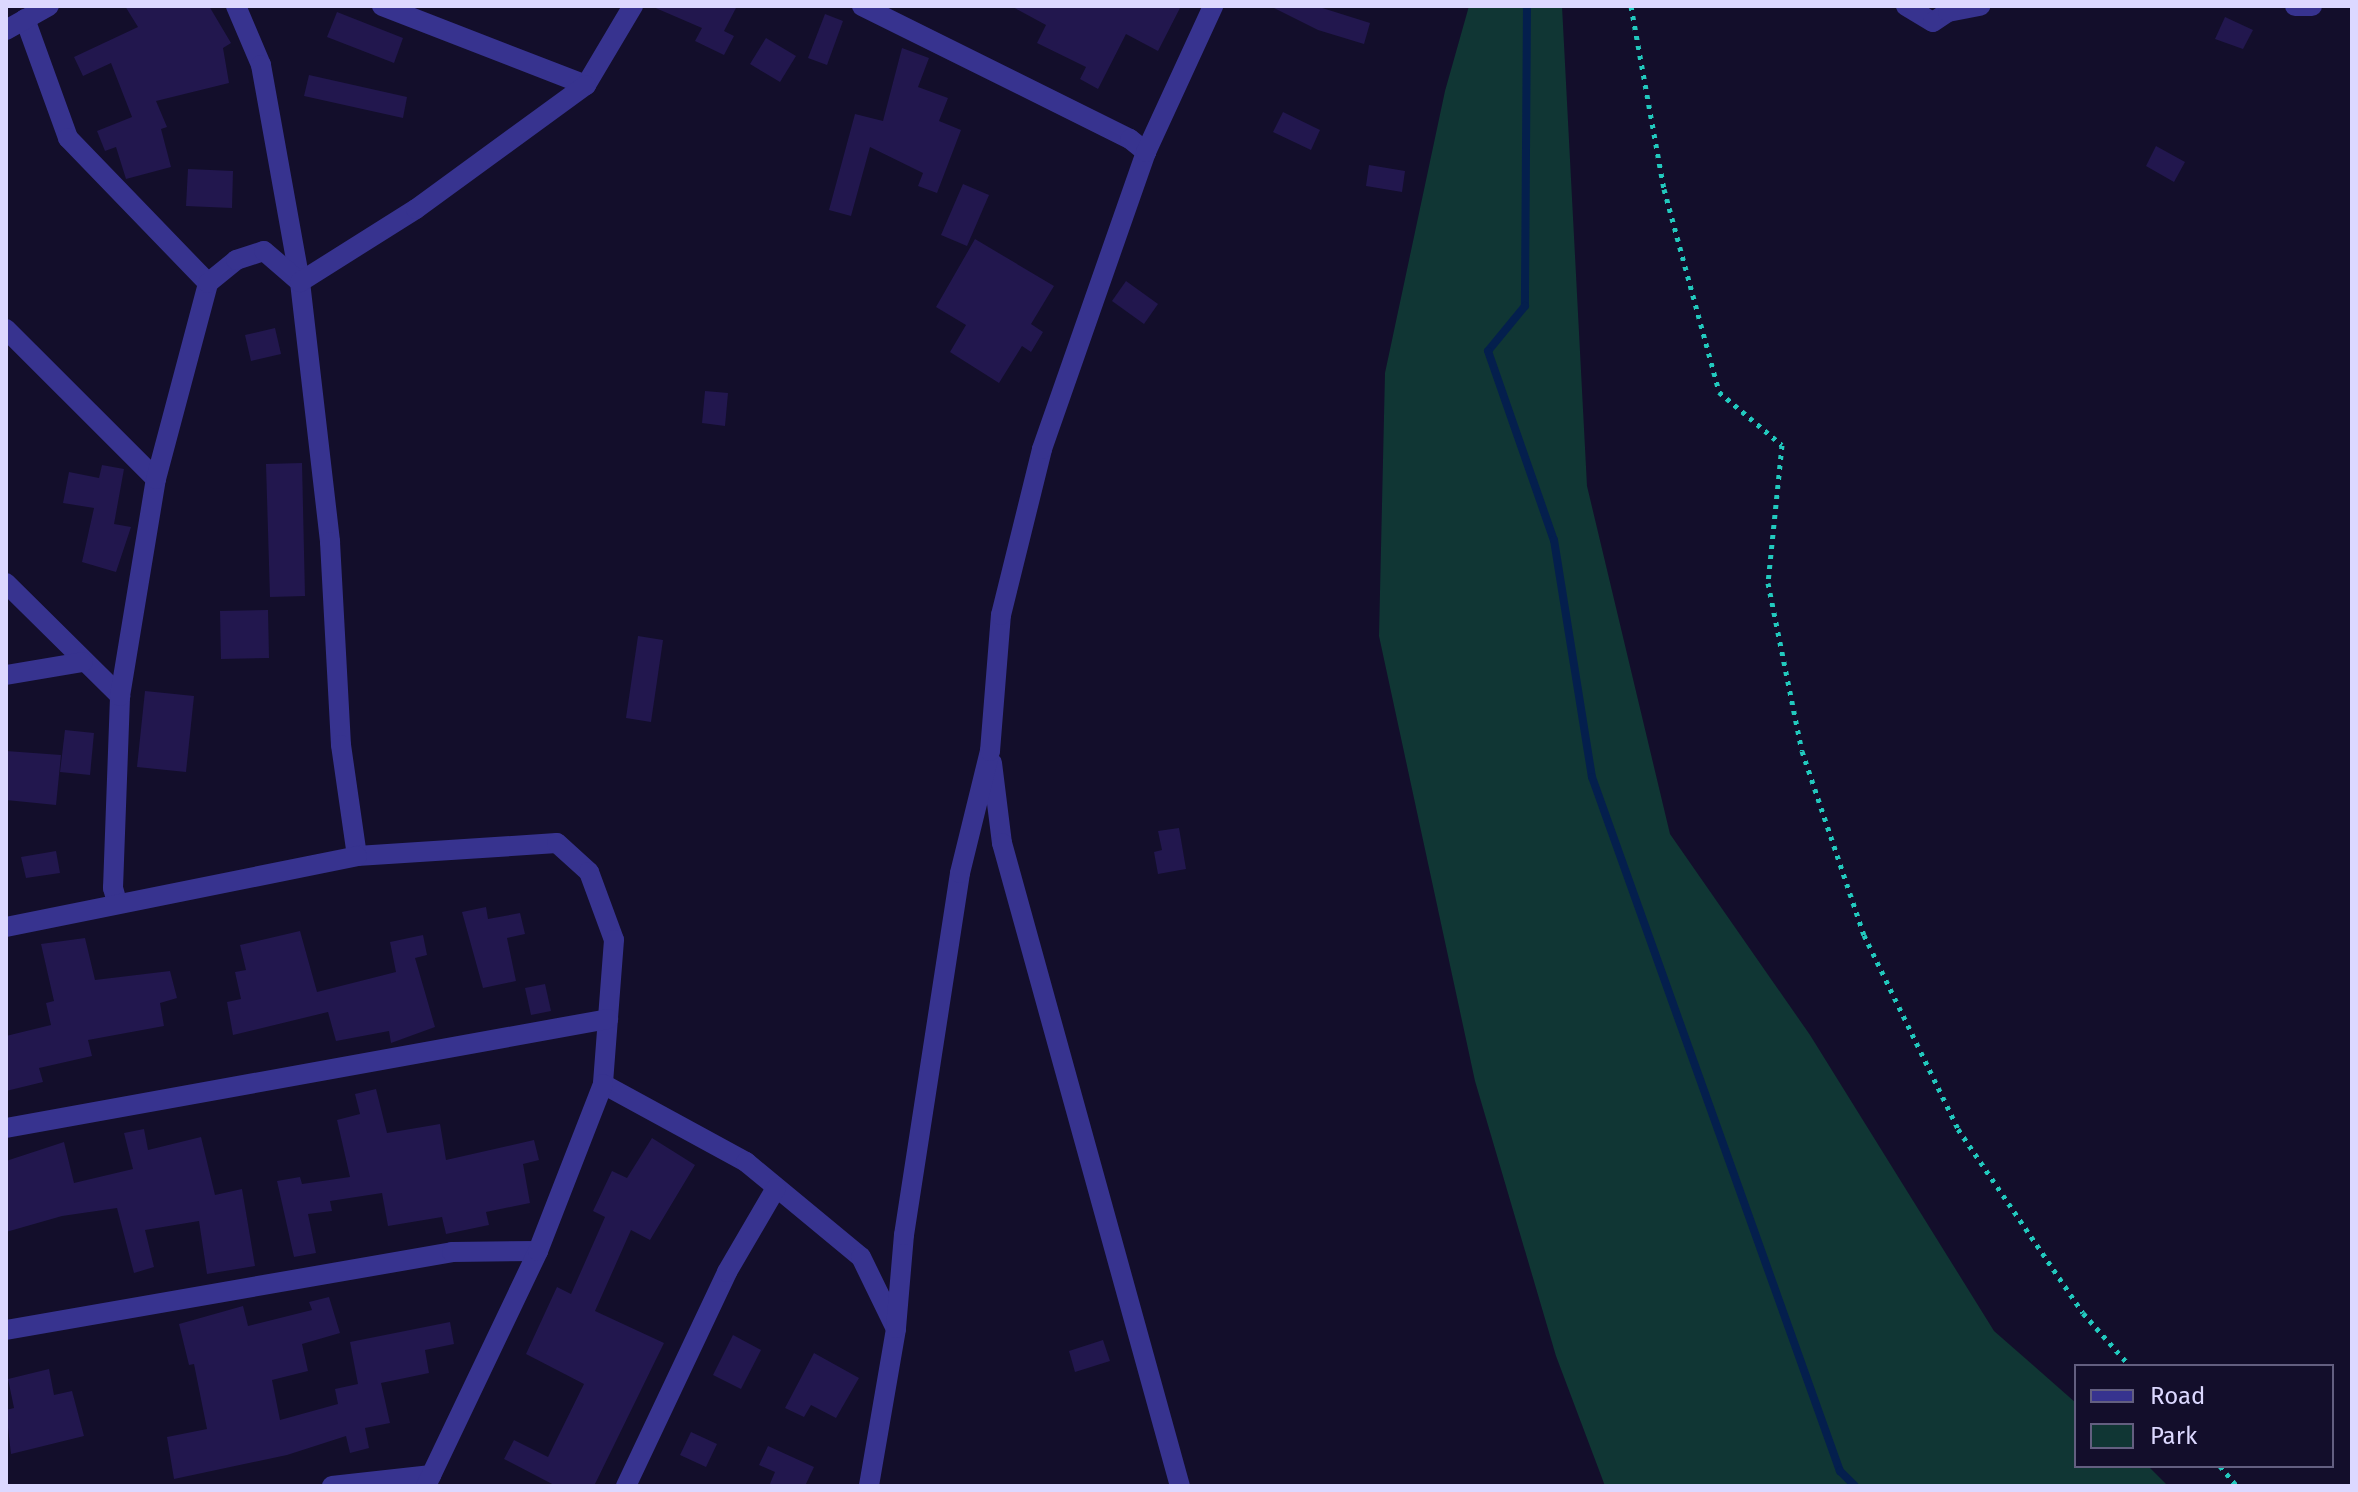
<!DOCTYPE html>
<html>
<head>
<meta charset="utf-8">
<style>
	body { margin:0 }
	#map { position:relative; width:2358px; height:1492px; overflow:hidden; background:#130e2b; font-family:"Fira Sans",sans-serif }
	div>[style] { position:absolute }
	.green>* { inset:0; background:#103634 }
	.stream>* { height:8px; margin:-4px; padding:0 4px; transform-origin:4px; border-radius:4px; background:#041f4d }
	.building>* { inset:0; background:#22174e }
	.path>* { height:5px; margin-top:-2.5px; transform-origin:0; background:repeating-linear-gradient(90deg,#22c9be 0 4px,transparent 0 10px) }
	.minor>* { height:20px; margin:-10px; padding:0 10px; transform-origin:10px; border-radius:10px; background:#37338f }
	span { translate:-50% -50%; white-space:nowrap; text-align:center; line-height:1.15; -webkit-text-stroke:8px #130e2b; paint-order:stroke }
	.frame { position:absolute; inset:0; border:8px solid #dcd8ff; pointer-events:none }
	.legend { position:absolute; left:2074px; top:1364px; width:260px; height:104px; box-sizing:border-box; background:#130e2b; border:2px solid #635f80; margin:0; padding:10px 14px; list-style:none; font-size:24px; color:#dcd8ff }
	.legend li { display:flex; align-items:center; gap:16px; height:40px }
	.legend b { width:40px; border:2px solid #635f80 }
</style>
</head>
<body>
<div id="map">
	<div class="green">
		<i style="clip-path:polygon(1469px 6px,1562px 6px,1587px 486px,1670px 834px,1810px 1035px,1994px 1331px,2076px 1403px,2076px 1466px,2148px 1466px,2168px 1486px,1605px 1486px,1556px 1356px,1475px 1081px,1379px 636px,1385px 373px,1445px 91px)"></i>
	</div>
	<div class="stream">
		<i style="left:1527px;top:6px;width:300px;rotate:90.4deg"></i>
		<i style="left:1525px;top:306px;width:58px;rotate:129.4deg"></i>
		<i style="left:1488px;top:351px;width:200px;rotate:70.8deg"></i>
		<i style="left:1554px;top:540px;width:240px;rotate:80.9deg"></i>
		<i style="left:1592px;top:777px;width:737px;rotate:70.34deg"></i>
		<i style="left:1840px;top:1471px;width:21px;rotate:45deg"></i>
	</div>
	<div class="building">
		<i style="clip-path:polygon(125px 6px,209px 6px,231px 43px,223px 48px,229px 83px,156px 101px,167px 127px,161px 129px,171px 167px,126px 179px,116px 147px,105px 151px,97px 131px,132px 117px,111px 63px,83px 76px,74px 57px,138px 27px)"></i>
		<i style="clip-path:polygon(651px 6px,737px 6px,724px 31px,734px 36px,724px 55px,695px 41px,702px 28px)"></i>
		<i style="clip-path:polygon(1011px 6px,1181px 6px,1158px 51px,1126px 34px,1098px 89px,1080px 79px,1086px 67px,1037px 43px,1046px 25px)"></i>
		<i style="clip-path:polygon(1270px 6px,1316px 6px,1370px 23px,1364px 44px,1318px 30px)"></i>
		<i style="clip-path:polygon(337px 12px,403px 38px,394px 63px,327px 37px)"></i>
		<i style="clip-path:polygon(825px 14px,843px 21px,827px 65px,808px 58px)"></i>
		<i style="clip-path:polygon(2225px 17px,2253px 30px,2243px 49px,2215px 39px)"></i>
		<i style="clip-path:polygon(766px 38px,796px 56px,780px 82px,750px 64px)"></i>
		<i style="clip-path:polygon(902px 48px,929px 58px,918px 87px,948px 98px,939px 121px,961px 130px,937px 193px,918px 186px,923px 173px,870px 147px,851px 216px,829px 210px,855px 114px,883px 121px)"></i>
		<i style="clip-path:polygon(309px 75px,407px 97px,403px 118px,304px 96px)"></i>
		<i style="clip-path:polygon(1283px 112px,1320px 130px,1311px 150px,1273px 132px)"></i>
		<i style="clip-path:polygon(2156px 146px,2185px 162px,2174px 182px,2146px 166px)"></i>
		<i style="clip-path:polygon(1369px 165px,1405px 171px,1402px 192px,1366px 186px)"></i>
		<i style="clip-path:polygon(188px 169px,233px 171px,232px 208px,186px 206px)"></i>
		<i style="clip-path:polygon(963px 184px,989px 195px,967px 246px,941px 235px)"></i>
		<i style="clip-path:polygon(975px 239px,1054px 286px,1031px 324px,1043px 332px,1031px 352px,1022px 346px,999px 383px,950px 352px,966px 325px,936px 307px)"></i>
		<i style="clip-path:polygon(1126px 281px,1158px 304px,1144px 324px,1112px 301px)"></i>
		<i style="clip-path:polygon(275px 328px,281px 354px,251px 361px,245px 335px)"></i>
		<i style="clip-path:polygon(705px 391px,728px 393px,725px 426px,702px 423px)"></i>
		<i style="clip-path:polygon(302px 463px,305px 596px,270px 597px,266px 464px)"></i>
		<i style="clip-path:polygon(102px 465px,124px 469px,114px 524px,131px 527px,116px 572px,82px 562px,94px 508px,63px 503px,69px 472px,99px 478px)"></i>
		<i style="clip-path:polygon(268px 610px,269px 658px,221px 659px,220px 611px)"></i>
		<i style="clip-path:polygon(638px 636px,663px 640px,651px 722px,626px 718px)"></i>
		<i style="clip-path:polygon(145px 691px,194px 696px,186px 772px,137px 767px)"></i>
		<i style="clip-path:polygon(65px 730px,94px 733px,90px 775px,60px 772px)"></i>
		<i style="clip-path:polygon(6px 751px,61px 755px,56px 805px,6px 800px)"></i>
		<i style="clip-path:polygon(1179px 828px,1186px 869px,1158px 874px,1154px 852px,1162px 850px,1158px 831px)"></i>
		<i style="clip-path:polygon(56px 851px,60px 873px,26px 878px,21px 857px)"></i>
		<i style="clip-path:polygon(486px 907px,488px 919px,520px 913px,525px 934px,507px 938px,516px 981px,483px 988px,462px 912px)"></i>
		<i style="clip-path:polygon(300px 931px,317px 992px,396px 972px,390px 942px,423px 935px,427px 955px,415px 958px,435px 1027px,391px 1043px,389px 1031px,336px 1041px,328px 1012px,233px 1035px,227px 1002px,241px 999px,235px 972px,246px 970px,240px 945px)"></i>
		<i style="clip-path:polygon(85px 938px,95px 980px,170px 971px,177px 998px,160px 1003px,164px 1026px,88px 1040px,92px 1056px,39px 1068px,43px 1082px,6px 1091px,6px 1036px,51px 1025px,46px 1003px,54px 1001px,41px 944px)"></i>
		<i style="clip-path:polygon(545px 984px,551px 1011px,531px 1015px,525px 988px)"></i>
		<i style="clip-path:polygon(376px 1089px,387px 1133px,440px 1124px,446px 1160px,534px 1140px,539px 1160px,523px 1164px,530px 1203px,486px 1212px,489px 1225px,446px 1234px,442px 1217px,388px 1226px,382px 1193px,330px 1201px,332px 1211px,308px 1214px,316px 1253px,294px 1257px,277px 1181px,300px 1177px,302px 1184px,350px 1177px,337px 1120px,360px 1114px,355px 1094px)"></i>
		<i style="clip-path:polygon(144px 1129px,148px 1150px,201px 1137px,215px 1195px,242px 1189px,255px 1266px,207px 1274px,199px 1221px,145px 1230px,154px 1267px,134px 1273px,117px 1208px,62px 1216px,6px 1232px,6px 1161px,64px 1142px,74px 1183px,133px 1169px,124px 1133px)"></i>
		<i style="clip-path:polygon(652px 1138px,695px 1165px,650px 1240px,631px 1230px,595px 1311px,664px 1343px,594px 1486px,556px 1486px,504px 1459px,514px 1440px,548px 1457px,584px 1384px,526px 1354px,557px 1287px,571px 1294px,605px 1217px,593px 1211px,612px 1171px,627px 1178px)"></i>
		<i style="clip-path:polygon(329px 1297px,340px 1333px,302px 1344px,308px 1371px,272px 1380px,280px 1420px,338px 1404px,335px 1389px,358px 1384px,350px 1342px,450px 1322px,454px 1344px,425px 1350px,429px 1373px,381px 1383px,390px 1423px,365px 1428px,369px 1448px,350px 1453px,346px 1436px,287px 1455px,174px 1479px,167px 1437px,207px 1429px,194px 1364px,189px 1365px,179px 1324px,243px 1306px,248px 1326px,312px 1310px,309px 1302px)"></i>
		<i style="clip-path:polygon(733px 1335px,761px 1350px,741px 1389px,713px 1375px)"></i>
		<i style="clip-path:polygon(1103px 1340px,1110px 1361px,1075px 1372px,1069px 1351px)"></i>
		<i style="clip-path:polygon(814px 1353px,859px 1378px,836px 1418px,811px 1405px,804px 1417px,785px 1408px)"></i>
		<i style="clip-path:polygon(49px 1369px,54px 1395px,72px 1391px,84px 1436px,11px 1454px,6px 1410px,14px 1408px,8px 1379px)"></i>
		<i style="clip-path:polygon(691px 1432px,717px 1444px,706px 1467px,680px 1455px)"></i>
		<i style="clip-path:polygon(768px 1446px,814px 1467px,805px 1486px,769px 1486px,775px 1472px,759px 1465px)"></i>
	</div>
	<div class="path">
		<i style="left:1631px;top:6px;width:186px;rotate:79.8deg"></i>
		<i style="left:1664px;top:189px;width:210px;rotate:74.8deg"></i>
		<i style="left:1719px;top:392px;width:82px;rotate:40.1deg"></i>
		<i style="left:1782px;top:445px;width:139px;rotate:95.8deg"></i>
		<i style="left:1768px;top:583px;width:171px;rotate:78.6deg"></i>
		<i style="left:1802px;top:751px;width:194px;rotate:71.4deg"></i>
		<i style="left:1864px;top:935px;width:216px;rotate:64.1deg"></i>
		<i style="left:1958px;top:1129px;width:222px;rotate:55.8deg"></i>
		<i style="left:2083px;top:1313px;width:71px;rotate:48.4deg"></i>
		<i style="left:2220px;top:1466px;width:26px;rotate:50deg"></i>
	</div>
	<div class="minor">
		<i style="left:236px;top:6px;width:64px;rotate:67deg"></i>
		<i style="left:261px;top:65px;width:220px;rotate:79.8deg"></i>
		<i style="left:300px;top:282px;width:262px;rotate:83.4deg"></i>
		<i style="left:330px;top:542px;width:203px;rotate:86.9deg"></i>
		<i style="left:341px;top:745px;width:112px;rotate:81.8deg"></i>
		<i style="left:357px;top:856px;width:200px;rotate:-3.7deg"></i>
		<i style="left:557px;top:843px;width:43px;rotate:42.2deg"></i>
		<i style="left:589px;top:872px;width:72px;rotate:69.8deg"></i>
		<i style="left:614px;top:940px;width:144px;rotate:94.4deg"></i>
		<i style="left:603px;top:1084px;width:163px;rotate:28.6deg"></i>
		<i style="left:746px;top:1162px;width:149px;rotate:39.6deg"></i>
		<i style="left:861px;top:1257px;width:80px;rotate:64.1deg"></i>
		<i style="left:896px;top:1329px;width:159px;rotate:99.8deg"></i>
		<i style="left:382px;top:6px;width:219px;rotate:21.2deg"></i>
		<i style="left:586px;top:85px;width:92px;rotate:-59.3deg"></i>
		<i style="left:862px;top:6px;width:299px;rotate:26.4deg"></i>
		<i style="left:1130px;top:139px;width:21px;rotate:39deg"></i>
		<i style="left:1906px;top:6px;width:31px;rotate:31deg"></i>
		<i style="left:1933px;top:22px;width:18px;rotate:-34deg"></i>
		<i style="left:1948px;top:12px;width:33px;rotate:-11deg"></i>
		<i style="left:2295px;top:6px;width:17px"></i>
		<i style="left:25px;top:19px;width:127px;rotate:70.1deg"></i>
		<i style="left:68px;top:138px;width:202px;rotate:46deg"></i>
		<i style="left:6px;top:30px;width:49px;rotate:-29.2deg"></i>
		<i style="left:6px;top:329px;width:212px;rotate:45deg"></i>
		<i style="left:6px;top:583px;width:161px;rotate:44.7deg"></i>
		<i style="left:6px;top:675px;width:78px;rotate:-9.6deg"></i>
		<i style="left:992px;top:763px;width:81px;rotate:82.9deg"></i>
		<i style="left:1002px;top:843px;width:667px;rotate:74.53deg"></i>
		<i style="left:117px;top:902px;width:15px;rotate:-106deg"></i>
		<i style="left:113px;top:888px;width:192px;rotate:-87.9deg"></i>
		<i style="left:120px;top:696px;width:220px;rotate:-80.6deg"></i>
		<i style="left:156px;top:479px;width:203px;rotate:-75.1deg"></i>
		<i style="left:208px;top:283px;width:36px;rotate:-39deg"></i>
		<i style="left:236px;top:260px;width:29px;rotate:-18deg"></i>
		<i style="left:264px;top:251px;width:48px;rotate:40.7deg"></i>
		<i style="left:300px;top:282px;width:137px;rotate:-32.2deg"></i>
		<i style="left:416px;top:209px;width:210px;rotate:-36.1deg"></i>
		<i style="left:6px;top:927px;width:358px;rotate:-11.4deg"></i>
		<i style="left:6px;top:1128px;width:612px;rotate:-10.26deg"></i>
		<i style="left:896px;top:1328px;width:93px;rotate:-85.1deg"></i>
		<i style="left:904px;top:1235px;width:366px;rotate:-81.2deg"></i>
		<i style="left:960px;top:873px;width:126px;rotate:-76.2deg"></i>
		<i style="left:990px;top:751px;width:136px;rotate:-85.4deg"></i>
		<i style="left:1001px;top:615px;width:171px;rotate:-76.1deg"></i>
		<i style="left:1042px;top:449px;width:315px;rotate:-70.7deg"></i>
		<i style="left:1146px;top:152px;width:161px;rotate:-65.3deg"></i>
		<i style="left:6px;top:1330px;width:453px;rotate:-9.9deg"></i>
		<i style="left:452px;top:1252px;width:86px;rotate:-0.7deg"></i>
		<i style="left:332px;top:1486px;width:100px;rotate:-6.3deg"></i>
		<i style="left:426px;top:1486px;width:260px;rotate:-64.5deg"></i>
		<i style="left:538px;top:1251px;width:179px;rotate:-68.7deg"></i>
		<i style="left:626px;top:1486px;width:237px;rotate:-64.7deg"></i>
		<i style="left:727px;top:1272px;width:97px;rotate:-59.7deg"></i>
	</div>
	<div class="frame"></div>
	<ul class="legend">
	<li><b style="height:10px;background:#37338f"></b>Road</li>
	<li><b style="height:22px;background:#103634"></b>Park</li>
	</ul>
</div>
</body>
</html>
